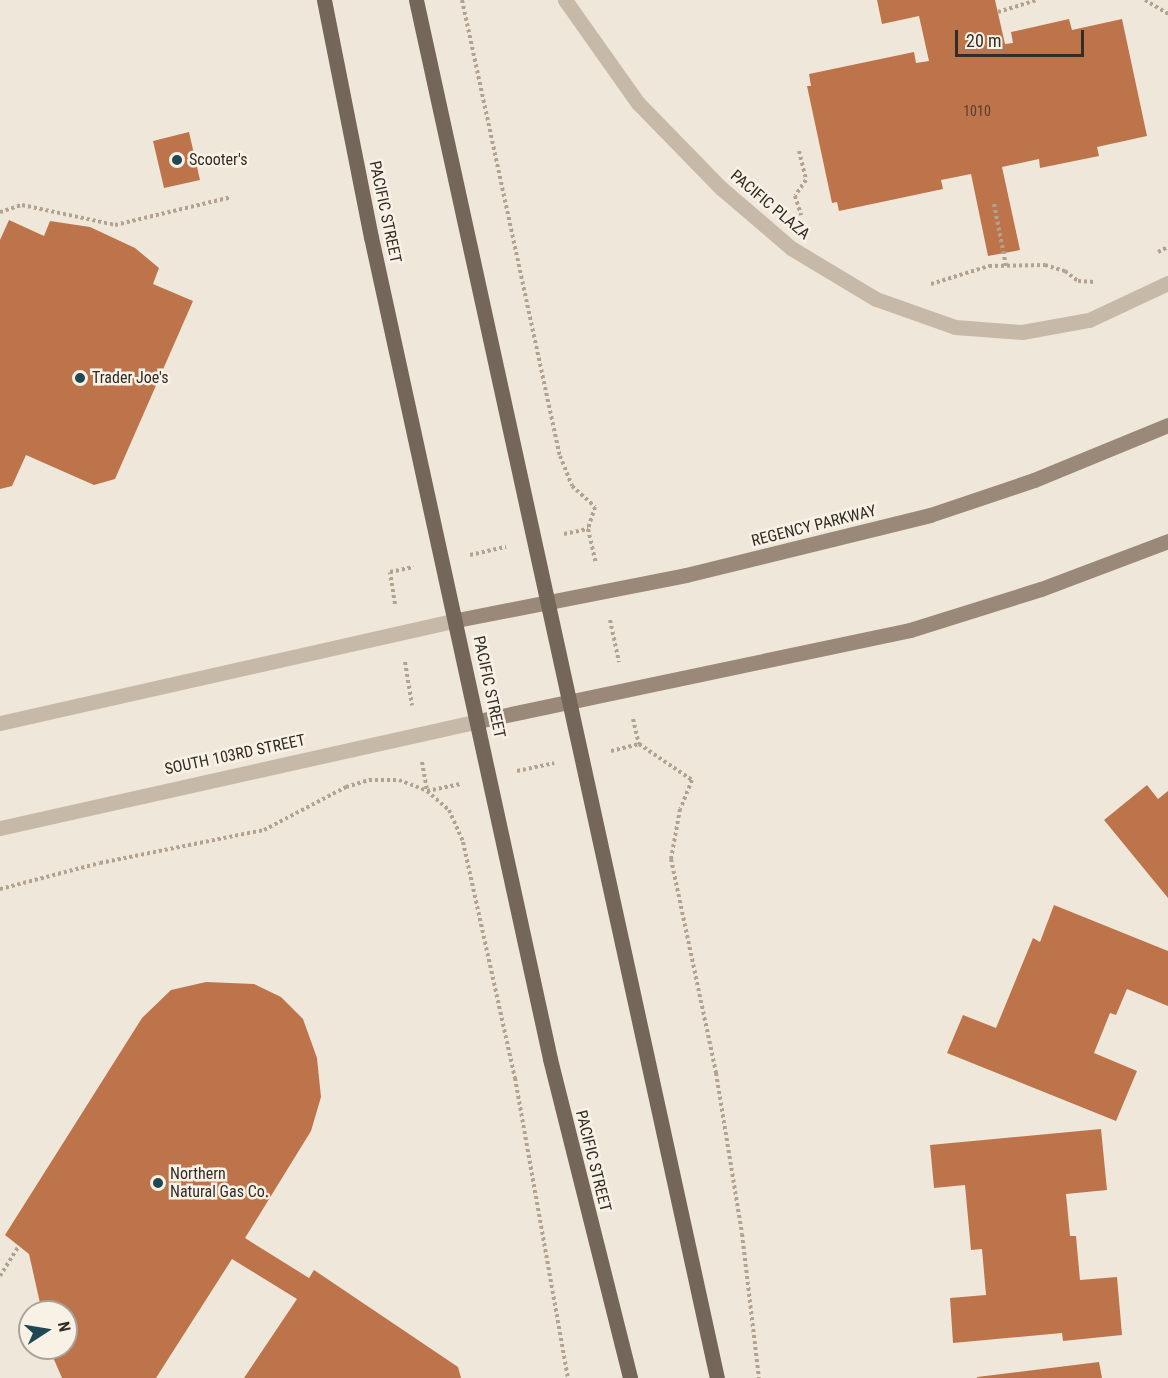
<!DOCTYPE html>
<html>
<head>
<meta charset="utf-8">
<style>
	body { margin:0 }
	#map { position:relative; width:1168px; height:1378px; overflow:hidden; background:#efe8da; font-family:"Roboto Condensed",sans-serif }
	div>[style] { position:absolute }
	.building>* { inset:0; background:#be744a }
	.path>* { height:4px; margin-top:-2px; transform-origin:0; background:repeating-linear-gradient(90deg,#b2a391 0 3px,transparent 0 6px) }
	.minor>* { height:15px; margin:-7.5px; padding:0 7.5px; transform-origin:7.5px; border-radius:7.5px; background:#c7b9a7 }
	.secondary>* { height:15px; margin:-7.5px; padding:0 7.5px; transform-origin:7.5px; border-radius:7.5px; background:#9a8978 }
	.primary>* { height:15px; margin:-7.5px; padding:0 7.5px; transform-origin:7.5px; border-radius:7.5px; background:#746659 }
	.dots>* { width:16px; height:16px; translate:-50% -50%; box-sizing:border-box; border:3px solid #f8f2e6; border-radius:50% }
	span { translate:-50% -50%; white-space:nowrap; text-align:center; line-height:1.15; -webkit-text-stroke:5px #f8f2e6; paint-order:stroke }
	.number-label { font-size:14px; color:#563e30 }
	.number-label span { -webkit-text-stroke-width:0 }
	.poi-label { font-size:16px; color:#332c27 }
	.left { translate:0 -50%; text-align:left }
	.street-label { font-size:16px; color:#332c27 }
	.north { position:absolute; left:18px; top:1300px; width:60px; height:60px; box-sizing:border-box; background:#f8f2e6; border:2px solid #a9a39a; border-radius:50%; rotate:78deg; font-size:16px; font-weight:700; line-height:24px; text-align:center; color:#332c27 }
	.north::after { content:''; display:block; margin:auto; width:21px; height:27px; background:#1f4852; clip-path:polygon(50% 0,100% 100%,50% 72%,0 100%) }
	.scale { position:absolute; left:955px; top:30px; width:129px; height:27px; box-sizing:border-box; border:3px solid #332c27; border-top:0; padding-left:8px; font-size:18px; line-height:21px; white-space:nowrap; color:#332c27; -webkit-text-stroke:4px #f8f2e6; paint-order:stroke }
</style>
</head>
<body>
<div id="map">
	<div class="building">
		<i style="clip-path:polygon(877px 0,995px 0,1005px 44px,1013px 43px,1011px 32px,1069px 19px,1072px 30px,1122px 19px,1147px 136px,1097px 147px,1099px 156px,1040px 168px,1039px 159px,1002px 167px,1020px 250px,988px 256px,971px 174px,941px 180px,943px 189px,839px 211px,837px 202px,832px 203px,807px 86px,811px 86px,809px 74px,914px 52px,916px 63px,929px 61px,919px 16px,882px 24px)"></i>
		<i style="clip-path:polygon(189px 132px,200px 180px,164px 188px,153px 141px)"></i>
		<i style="clip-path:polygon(9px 220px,44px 236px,50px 221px,90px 227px,135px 248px,159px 268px,153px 284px,193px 301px,115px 479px,94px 485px,26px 455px,12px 486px,0 489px,0 240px)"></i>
		<i style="clip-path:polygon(1147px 785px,1158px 799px,1168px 791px,1168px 898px,1104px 820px)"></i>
		<i style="clip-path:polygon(1054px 905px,1168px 951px,1168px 1006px,1127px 989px,1116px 1015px,1110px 1013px,1094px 1053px,1137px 1071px,1116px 1121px,947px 1053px,963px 1015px,996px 1028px,1033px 938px,1040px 942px)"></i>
		<i style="clip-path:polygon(206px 982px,254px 984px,281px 997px,303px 1019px,317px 1058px,321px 1097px,311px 1131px,245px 1238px,309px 1278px,314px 1270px,458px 1367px,461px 1378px,244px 1378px,297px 1299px,232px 1259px,156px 1378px,62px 1378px,49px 1348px,66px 1348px,66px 1312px,42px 1312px,29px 1254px,5px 1235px,142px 1018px,171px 990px)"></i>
		<i style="clip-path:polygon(1101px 1129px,1107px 1190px,1066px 1194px,1070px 1236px,1076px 1236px,1080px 1280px,1117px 1277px,1122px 1335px,1063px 1341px,1062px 1333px,953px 1343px,950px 1298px,986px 1295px,982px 1249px,971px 1250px,965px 1185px,934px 1188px,930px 1145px)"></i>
		<i style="clip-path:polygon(1099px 1362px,1102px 1378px,977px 1378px,977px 1377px)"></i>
	</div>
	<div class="path">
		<i style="left:462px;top:0;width:466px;rotate:77.9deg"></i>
		<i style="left:560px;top:456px;width:32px;rotate:68deg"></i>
		<i style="left:572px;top:486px;width:31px;rotate:42deg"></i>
		<i style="left:595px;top:507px;width:23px;rotate:108deg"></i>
		<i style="left:588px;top:529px;width:35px;rotate:77deg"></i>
		<i style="left:1145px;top:0;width:27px;rotate:31deg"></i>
		<i style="left:998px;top:12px;width:41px;rotate:-17.1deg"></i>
		<i style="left:799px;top:151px;width:30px;rotate:76deg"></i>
		<i style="left:806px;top:180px;width:19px;rotate:125deg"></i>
		<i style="left:795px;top:196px;width:20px;rotate:72deg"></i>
		<i style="left:994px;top:204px;width:63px;rotate:79deg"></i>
		<i style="left:0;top:212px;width:23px;rotate:-18deg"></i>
		<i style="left:22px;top:205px;width:95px;rotate:12.1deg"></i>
		<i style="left:115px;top:225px;width:120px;rotate:-13.5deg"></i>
		<i style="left:1158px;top:252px;width:11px;rotate:-27deg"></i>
		<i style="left:931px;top:284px;width:61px;rotate:-17.2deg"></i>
		<i style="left:989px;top:266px;width:56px;rotate:-1deg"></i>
		<i style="left:1045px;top:265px;width:21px;rotate:17deg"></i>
		<i style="left:1065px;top:271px;width:16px;rotate:38deg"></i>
		<i style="left:1078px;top:281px;width:17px;rotate:3deg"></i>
		<i style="left:564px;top:534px;width:25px;rotate:-12deg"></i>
		<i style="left:470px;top:555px;width:37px;rotate:-13deg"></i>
		<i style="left:395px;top:604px;width:32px;rotate:-99deg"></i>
		<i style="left:390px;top:572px;width:24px;rotate:-12deg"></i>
		<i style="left:610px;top:620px;width:43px;rotate:77.9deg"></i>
		<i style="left:405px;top:662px;width:44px;rotate:80.8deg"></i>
		<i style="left:633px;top:719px;width:26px;rotate:77deg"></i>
		<i style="left:639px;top:744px;width:64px;rotate:34.2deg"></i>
		<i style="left:692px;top:780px;width:31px;rotate:112deg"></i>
		<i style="left:680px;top:809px;width:51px;rotate:100.2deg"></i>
		<i style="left:671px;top:859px;width:219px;rotate:78.1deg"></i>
		<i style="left:716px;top:1073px;width:163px;rotate:80.8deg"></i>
		<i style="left:742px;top:1234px;width:145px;rotate:83.3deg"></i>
		<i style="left:611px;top:751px;width:29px;rotate:-14deg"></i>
		<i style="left:422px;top:762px;width:28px;rotate:80deg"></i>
		<i style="left:517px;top:771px;width:38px;rotate:-12deg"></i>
		<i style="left:427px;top:791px;width:34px;rotate:-12deg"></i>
		<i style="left:0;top:889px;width:103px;rotate:-14.6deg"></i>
		<i style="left:100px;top:863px;width:167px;rotate:-11.4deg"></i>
		<i style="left:264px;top:830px;width:93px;rotate:-27.7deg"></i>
		<i style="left:346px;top:787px;width:24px;rotate:-17deg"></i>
		<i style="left:369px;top:780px;width:30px"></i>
		<i style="left:399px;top:780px;width:30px;rotate:21deg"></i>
		<i style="left:427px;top:791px;width:29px;rotate:41deg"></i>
		<i style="left:449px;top:810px;width:35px;rotate:66deg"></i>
		<i style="left:463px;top:842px;width:242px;rotate:77.6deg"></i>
		<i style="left:515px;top:1078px;width:305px;rotate:80deg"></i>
		<i style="left:0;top:1276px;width:36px;rotate:-58deg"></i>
	</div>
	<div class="minor">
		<i style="left:565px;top:0;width:126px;rotate:54.7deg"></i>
		<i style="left:638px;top:103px;width:119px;rotate:45.7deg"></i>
		<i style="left:721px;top:188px;width:92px;rotate:40.6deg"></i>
		<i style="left:791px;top:248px;width:99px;rotate:31deg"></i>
		<i style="left:876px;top:299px;width:84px;rotate:19.5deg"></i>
		<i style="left:955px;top:327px;width:67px;rotate:4.3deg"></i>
		<i style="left:1022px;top:332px;width:68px;rotate:-10.2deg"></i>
		<i style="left:1089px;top:320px;width:87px;rotate:-25.1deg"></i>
		<i style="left:0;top:723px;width:468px;rotate:-12.7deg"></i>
		<i style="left:0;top:828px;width:490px;rotate:-12.6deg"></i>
	</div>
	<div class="secondary">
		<i style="left:457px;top:620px;width:233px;rotate:-11.1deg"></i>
		<i style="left:686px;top:575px;width:251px;rotate:-13.8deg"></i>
		<i style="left:930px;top:515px;width:110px;rotate:-18.6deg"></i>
		<i style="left:1034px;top:480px;width:145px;rotate:-22.3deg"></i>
		<i style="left:478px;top:721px;width:441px;rotate:-11.9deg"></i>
		<i style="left:910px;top:630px;width:137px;rotate:-17.4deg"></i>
		<i style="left:1041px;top:589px;width:136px;rotate:-20.7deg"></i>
	</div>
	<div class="primary">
		<i style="left:324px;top:0;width:242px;rotate:78.8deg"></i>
		<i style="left:371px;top:237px;width:841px;rotate:77.71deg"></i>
		<i style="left:550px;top:1059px;width:329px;rotate:75.9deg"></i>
		<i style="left:416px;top:0;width:1410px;rotate:77.68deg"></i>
	</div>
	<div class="dots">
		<i style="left:177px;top:160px;background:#1f4852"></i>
		<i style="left:80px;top:378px;background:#1f4852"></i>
		<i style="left:158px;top:1183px;background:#1f4852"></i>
	</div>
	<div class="number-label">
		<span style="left:977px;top:111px">1010</span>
	</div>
	<div class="poi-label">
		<span class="left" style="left:189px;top:160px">Scooter's</span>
		<span class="left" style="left:92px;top:378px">Trader Joe's</span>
		<span class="left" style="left:170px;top:1183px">Northern<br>Natural Gas Co.</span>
	</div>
	<div class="street-label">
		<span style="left:770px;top:205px;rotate:40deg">PACIFIC PLAZA</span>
		<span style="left:385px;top:212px;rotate:78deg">PACIFIC STREET</span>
		<span style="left:814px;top:526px;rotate:-14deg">REGENCY PARKWAY</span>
		<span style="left:489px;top:687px;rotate:78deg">PACIFIC STREET</span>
		<span style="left:235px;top:755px;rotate:-12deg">SOUTH 103RD STREET</span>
		<span style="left:593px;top:1161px;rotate:76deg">PACIFIC STREET</span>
	</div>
	<div class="north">N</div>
	<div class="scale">20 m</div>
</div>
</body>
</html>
